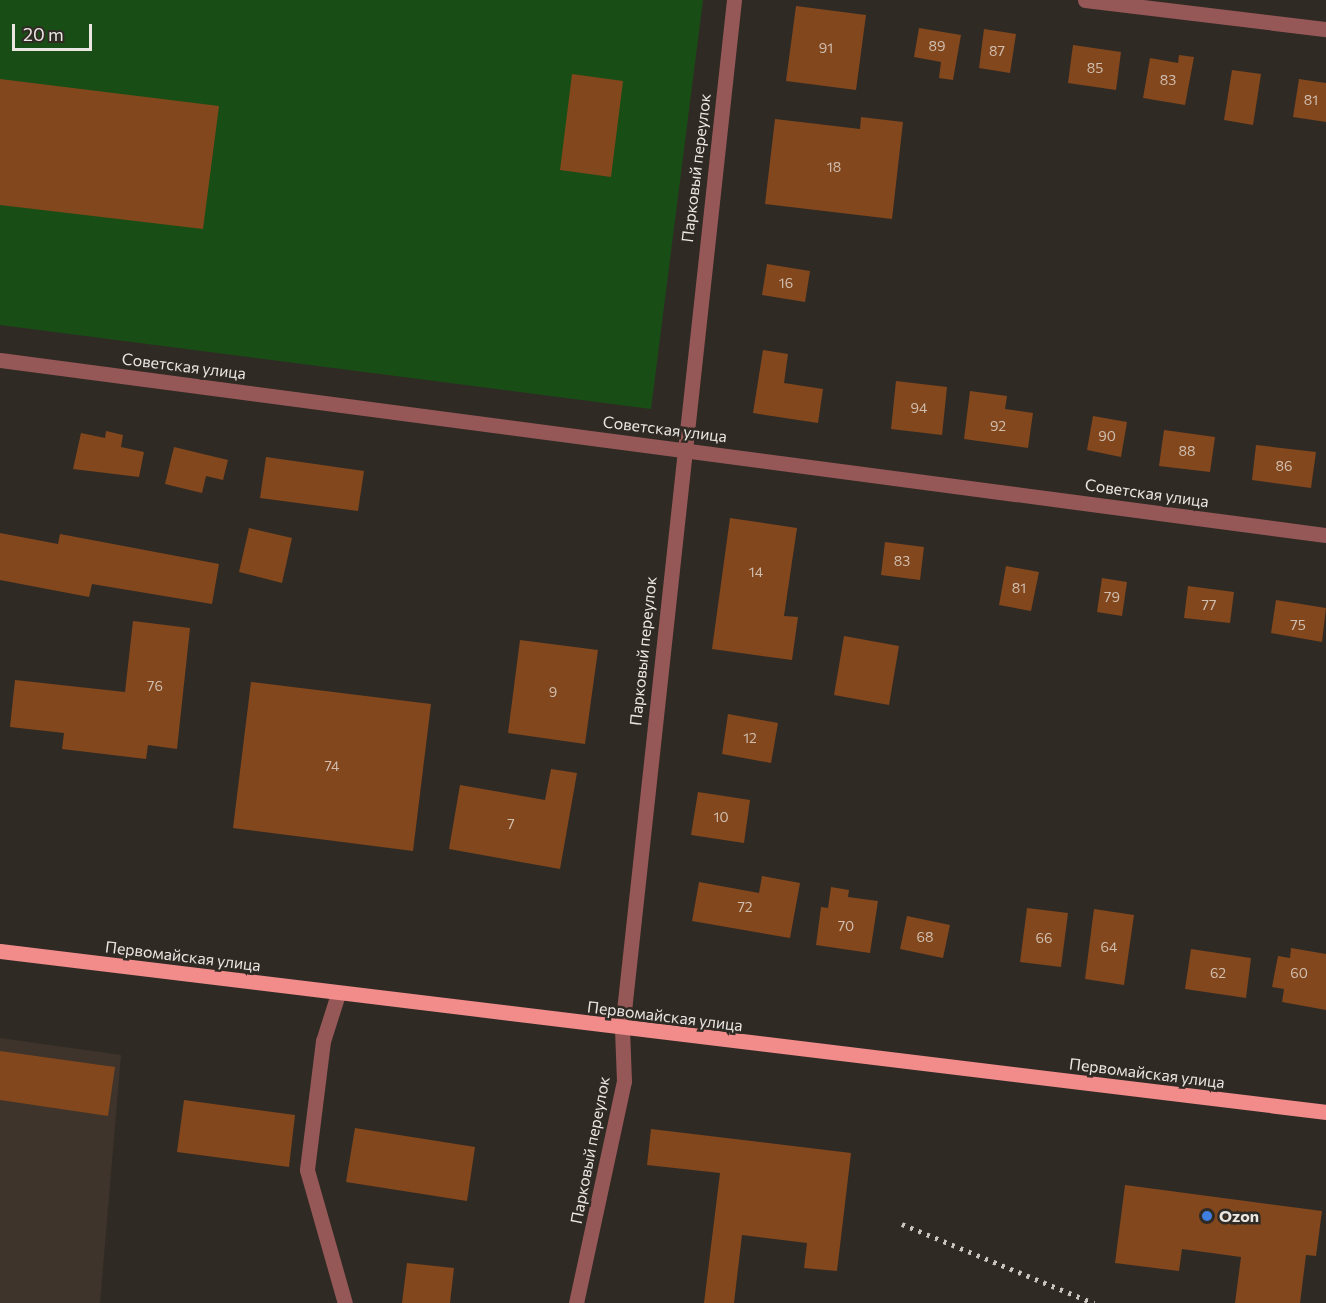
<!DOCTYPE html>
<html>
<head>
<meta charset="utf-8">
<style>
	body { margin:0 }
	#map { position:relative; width:1326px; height:1303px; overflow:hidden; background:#302a25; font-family:Commissioner,sans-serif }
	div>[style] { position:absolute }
	.built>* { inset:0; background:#3e342b }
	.green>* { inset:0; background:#194d16 }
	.building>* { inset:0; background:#82471c }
	.minor>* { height:15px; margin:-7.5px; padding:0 7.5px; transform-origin:7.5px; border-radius:7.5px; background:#965857 }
	.major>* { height:15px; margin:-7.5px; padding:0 7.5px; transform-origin:7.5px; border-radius:7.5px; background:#f18c8b }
	.rail>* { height:4.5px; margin-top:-2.25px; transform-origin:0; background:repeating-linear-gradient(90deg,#c9c5c1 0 3px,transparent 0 9px) }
	.dots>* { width:16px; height:16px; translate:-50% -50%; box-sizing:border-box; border:3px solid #302a25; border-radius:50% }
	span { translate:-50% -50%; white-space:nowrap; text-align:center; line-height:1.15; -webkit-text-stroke:5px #302a25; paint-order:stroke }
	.number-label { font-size:14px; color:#d0beb0 }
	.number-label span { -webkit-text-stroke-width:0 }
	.street-label { font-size:16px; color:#eae6e2 }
	.poi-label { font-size:16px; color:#eae6e2; font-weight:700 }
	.left { translate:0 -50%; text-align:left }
	.scale { position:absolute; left:12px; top:24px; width:80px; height:27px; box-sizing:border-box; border:3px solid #eae6e2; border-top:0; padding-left:8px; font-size:18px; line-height:21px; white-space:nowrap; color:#eae6e2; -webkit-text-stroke:4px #302a25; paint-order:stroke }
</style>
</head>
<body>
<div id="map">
	<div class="built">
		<i style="clip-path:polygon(0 1038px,121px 1055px,100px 1303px,0 1303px)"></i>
	</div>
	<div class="green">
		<i style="clip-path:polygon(0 0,703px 0,651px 409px,0 325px)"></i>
	</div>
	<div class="building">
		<i style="clip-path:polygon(796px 6px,866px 15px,856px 90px,786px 81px)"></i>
		<i style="clip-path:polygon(919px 28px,961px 35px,953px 80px,939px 78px,941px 62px,914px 57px)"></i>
		<i style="clip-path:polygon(984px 29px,1016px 34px,1010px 73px,979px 68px)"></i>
		<i style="clip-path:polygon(1073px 45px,1121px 52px,1116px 90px,1068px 83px)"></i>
		<i style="clip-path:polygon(1179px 55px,1194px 57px,1185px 105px,1143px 98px,1150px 58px,1178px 63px)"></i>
		<i style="clip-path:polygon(1232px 70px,1261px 74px,1253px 125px,1224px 120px)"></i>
		<i style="clip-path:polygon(572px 74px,623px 81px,611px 177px,560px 170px)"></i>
		<i style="clip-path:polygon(0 79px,219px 106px,203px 229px,0 205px)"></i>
		<i style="clip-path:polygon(1299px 79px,1326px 83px,1326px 122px,1293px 117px)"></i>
		<i style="clip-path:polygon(861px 117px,903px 122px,892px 219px,765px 204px,775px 119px,860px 129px)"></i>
		<i style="clip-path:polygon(767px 264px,810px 271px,805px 302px,762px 295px)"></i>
		<i style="clip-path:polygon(763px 350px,788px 354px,784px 383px,823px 389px,818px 423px,753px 413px)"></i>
		<i style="clip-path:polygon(896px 381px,947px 387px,942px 435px,891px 429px)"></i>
		<i style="clip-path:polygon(970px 391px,1007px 396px,1005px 409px,1033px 413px,1028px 448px,964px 439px)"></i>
		<i style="clip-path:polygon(1093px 416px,1127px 422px,1121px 457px,1087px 450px)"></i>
		<i style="clip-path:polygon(1164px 430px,1215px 437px,1210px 472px,1159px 466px)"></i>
		<i style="clip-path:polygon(106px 431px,123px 435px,121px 447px,144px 452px,139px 477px,73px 469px,81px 433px,105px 438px)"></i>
		<i style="clip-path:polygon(1256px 445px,1316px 452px,1311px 488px,1252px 480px)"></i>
		<i style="clip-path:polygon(174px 447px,228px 460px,223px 480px,206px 476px,202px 493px,165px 484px)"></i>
		<i style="clip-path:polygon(266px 457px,364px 471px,358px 511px,260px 498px)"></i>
		<i style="clip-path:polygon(730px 518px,797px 528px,784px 616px,798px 617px,792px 660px,712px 649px)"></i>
		<i style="clip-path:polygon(249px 528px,292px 538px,282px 583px,239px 572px)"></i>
		<i style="clip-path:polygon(0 533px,58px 544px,60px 534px,219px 564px,212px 604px,92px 584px,89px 597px,0 580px)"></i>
		<i style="clip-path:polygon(885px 542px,924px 547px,920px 580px,881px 575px)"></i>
		<i style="clip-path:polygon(1006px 566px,1039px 572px,1031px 611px,999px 605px)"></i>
		<i style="clip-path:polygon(1102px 578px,1127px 582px,1122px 616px,1097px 612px)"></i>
		<i style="clip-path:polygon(1188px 586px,1234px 592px,1230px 623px,1184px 618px)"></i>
		<i style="clip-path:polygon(1276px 600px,1326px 608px,1322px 642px,1271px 633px)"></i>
		<i style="clip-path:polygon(133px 621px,190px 628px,177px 749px,148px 745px,146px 759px,62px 749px,64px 733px,10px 727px,15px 680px,125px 692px)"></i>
		<i style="clip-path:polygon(844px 636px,899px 646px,889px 705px,834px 695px)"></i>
		<i style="clip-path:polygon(520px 640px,598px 650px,585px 744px,508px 733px)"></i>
		<i style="clip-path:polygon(251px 682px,431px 704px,413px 851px,233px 828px)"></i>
		<i style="clip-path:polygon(728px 714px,778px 723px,771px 763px,722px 754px)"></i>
		<i style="clip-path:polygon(551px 769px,577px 773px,560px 869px,449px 849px,460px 785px,545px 800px)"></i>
		<i style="clip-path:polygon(698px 792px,750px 800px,744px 843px,691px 835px)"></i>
		<i style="clip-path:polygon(762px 876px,800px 883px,790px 938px,692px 921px,699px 882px,759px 893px)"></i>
		<i style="clip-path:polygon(831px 887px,849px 890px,848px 897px,878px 901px,870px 953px,816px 945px,821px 907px,828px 908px)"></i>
		<i style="clip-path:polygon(1027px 908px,1068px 913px,1061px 967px,1020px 962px)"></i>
		<i style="clip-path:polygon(1094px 909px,1134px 915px,1124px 985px,1085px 979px)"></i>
		<i style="clip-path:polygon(907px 916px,950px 925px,943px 958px,900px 949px)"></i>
		<i style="clip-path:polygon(1291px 948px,1326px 954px,1326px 1010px,1282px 1002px,1284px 989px,1272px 987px,1278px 956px,1290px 958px)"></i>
		<i style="clip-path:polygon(1191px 949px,1251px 958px,1246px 998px,1185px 989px)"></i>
		<i style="clip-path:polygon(0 1051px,115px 1067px,108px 1116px,0 1100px)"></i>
		<i style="clip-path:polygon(184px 1100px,295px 1115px,289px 1167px,177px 1152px)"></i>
		<i style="clip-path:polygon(355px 1128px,475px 1147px,467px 1201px,346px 1182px)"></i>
		<i style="clip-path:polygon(651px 1129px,851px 1153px,837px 1271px,804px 1268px,807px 1243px,742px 1235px,734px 1303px,704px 1303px,720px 1173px,647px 1165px)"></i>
		<i style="clip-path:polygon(1125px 1185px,1322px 1211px,1316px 1256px,1306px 1255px,1300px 1303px,1235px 1303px,1241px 1257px,1182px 1249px,1179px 1271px,1115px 1263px)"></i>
		<i style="clip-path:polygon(407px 1263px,454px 1268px,450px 1303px,402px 1303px)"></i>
	</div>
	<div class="minor">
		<i style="left:1085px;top:0;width:243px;rotate:6.9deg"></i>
		<i style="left:0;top:360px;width:1337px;rotate:7.52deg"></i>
		<i style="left:338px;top:994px;width:49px;rotate:107.7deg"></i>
		<i style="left:323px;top:1041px;width:130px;rotate:97.1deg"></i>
		<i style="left:307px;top:1170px;width:138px;rotate:74.1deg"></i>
		<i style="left:576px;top:1303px;width:227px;rotate:-77.8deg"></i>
		<i style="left:624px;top:1081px;width:52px;rotate:-92.2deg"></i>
		<i style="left:622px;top:1029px;width:1035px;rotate:-83.79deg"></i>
	</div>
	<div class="major">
		<i style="left:0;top:951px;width:1336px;rotate:6.92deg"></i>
	</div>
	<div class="rail">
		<i style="left:902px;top:1224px;width:208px;rotate:22.4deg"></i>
	</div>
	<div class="dots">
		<i style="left:1207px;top:1216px;background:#3f7fe0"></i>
	</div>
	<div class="number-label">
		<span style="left:937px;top:46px">89</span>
		<span style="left:826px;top:48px">91</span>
		<span style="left:997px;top:51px">87</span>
		<span style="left:1095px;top:68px">85</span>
		<span style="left:1168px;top:80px">83</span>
		<span style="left:1311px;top:100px">81</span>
		<span style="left:834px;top:167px">18</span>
		<span style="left:786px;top:283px">16</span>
		<span style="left:919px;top:408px">94</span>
		<span style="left:998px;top:426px">92</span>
		<span style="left:1107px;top:436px">90</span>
		<span style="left:1187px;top:451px">88</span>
		<span style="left:1284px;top:466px">86</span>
		<span style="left:902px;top:561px">83</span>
		<span style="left:756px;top:572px">14</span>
		<span style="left:1019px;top:588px">81</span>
		<span style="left:1112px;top:597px">79</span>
		<span style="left:1209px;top:605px">77</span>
		<span style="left:1298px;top:625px">75</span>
		<span style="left:155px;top:686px">76</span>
		<span style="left:553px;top:692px">9</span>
		<span style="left:750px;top:738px">12</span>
		<span style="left:332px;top:766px">74</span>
		<span style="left:721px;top:817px">10</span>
		<span style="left:511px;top:824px">7</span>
		<span style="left:745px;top:907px">72</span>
		<span style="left:846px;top:926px">70</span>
		<span style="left:925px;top:937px">68</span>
		<span style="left:1044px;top:938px">66</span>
		<span style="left:1109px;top:947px">64</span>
		<span style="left:1218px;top:973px">62</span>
		<span style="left:1299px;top:973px">60</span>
	</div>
	<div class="street-label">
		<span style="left:696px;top:168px;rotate:-83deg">Парковый переулок</span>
		<span style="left:184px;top:366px;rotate:7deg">Советская улица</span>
		<span style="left:665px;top:429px;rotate:7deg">Советская улица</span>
		<span style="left:1147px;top:493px;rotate:8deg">Советская улица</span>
		<span style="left:643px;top:651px;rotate:-84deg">Парковый переулок</span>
		<span style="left:183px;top:956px;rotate:7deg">Первомайская улица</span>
		<span style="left:665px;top:1016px;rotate:7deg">Первомайская улица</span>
		<span style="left:1147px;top:1073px;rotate:7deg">Первомайская улица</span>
		<span style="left:590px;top:1150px;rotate:-79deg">Парковый переулок</span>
	</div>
	<div class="poi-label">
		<span class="left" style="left:1219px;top:1216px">Ozon</span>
	</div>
	<div class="scale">20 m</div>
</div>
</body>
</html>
